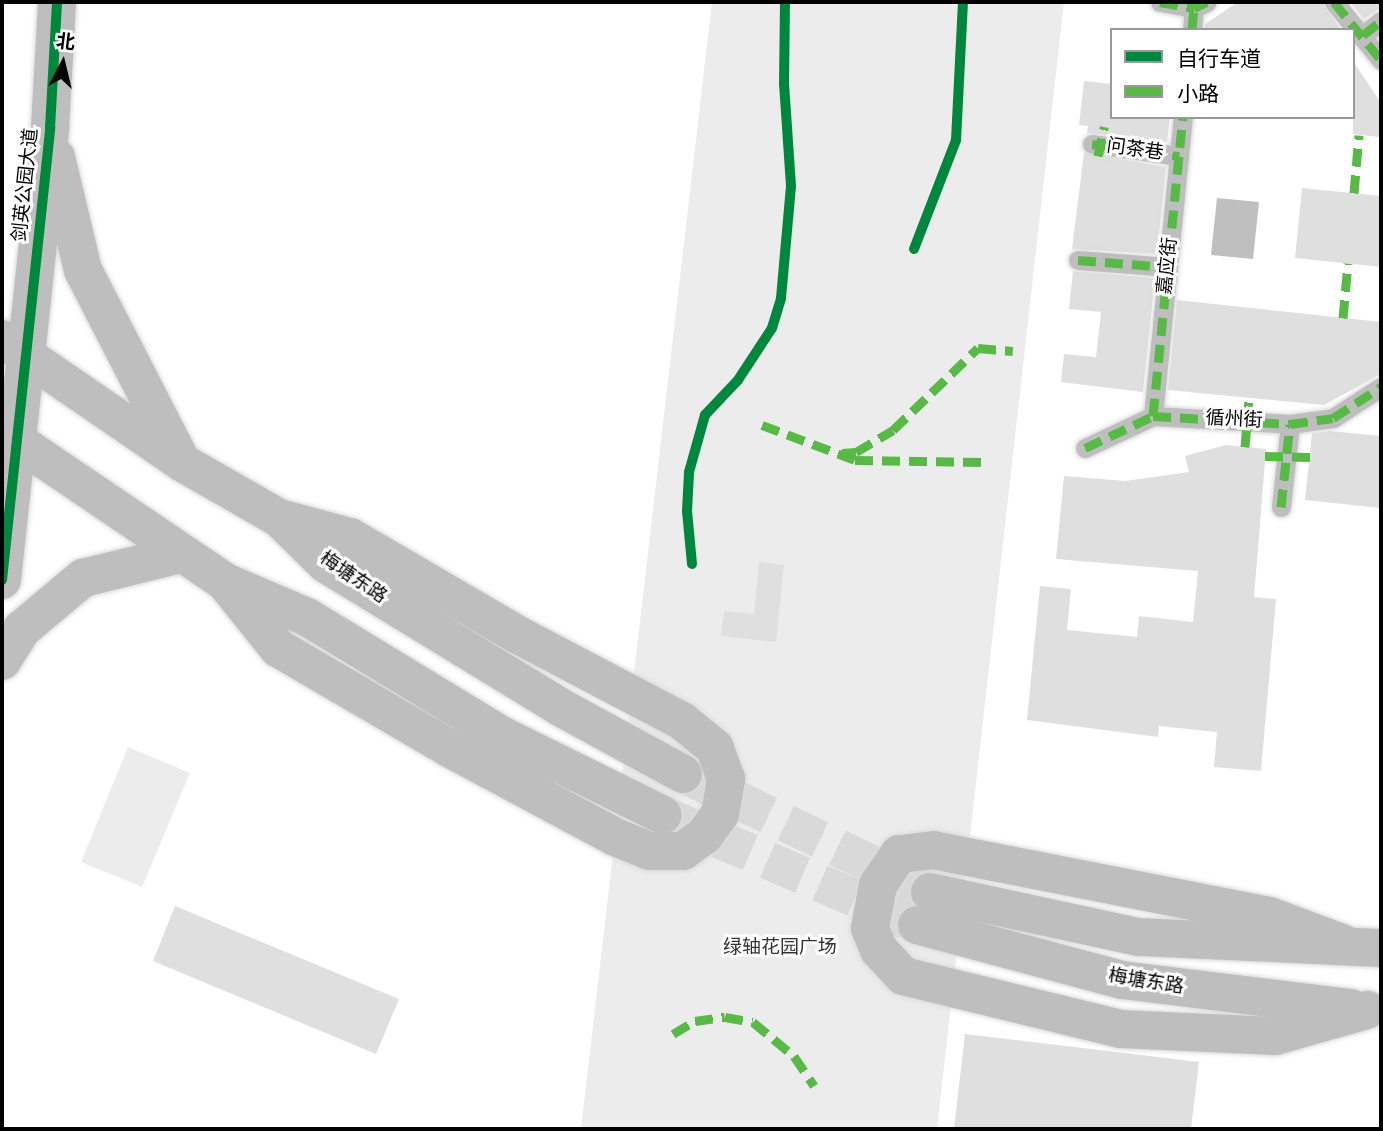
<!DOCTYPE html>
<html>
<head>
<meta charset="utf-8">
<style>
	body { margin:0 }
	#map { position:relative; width:1383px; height:1131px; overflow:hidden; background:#fff; font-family:Karla,"Noto Sans SC",sans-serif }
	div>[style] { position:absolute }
	.green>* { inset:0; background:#ececec }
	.water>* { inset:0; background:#bfbfbf }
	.building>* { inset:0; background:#dfdfdf }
	.primary-tunnel>* { height:38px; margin-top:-19px; transform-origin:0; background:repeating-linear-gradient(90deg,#d9d9d9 0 38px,transparent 0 57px) }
	.roads { filter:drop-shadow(0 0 2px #dbdbdb) drop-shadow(0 0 2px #dbdbdb) }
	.pedestrian>* { height:19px; margin:-9.5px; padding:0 9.5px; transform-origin:9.5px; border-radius:9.5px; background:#bebebe }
	.primary>* { height:38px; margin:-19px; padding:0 19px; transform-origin:19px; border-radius:19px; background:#bebebe }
	.quiet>* { height:9px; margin-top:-4.5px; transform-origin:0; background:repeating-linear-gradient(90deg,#58b947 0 18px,transparent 0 27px) }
	.cycleway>* { height:10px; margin:-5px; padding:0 5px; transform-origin:5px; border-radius:5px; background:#00873e }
	span { translate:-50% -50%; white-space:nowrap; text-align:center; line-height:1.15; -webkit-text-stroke:6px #fff; paint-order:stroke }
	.street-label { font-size:19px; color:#000 }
	.park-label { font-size:19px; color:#333 }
	.frame { position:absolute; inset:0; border:4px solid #000; pointer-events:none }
	.legend { position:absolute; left:1110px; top:28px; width:245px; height:91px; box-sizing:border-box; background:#fff; border:2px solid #999; margin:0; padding:9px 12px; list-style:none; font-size:21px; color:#000 }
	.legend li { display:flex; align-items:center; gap:14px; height:35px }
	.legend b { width:35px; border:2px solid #999 }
	.north { position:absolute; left:28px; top:28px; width:70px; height:70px; -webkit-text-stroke:5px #fff; paint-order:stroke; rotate:7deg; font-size:19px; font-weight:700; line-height:28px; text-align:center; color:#000 }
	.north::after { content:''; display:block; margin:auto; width:24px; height:32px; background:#000; clip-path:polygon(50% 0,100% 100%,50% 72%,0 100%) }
</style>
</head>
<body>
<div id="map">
	<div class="green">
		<i style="clip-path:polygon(712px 2px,1064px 2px,937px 1129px,581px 1129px)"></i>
		<i style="clip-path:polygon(128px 747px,190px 773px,142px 887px,81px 862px)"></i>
	</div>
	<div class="water">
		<i style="clip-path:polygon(1217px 198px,1259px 202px,1253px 259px,1211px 255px)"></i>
	</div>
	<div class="building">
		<i style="clip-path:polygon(1238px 2px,1322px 2px,1341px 30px,1204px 30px,1205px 24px)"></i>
		<i style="clip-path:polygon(1350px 2px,1381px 2px,1381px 8px,1364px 19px)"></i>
		<i style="clip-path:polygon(1353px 61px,1381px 103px,1379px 137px,1353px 134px)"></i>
		<i style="clip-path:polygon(1084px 81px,1112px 84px,1112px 117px,1170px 117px,1167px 142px,1087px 133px,1088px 126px,1079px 125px)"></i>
		<i style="clip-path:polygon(1084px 153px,1166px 167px,1157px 254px,1072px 249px)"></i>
		<i style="clip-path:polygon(1302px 188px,1381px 196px,1381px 267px,1295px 258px)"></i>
		<i style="clip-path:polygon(1073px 271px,1155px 278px,1143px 392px,1061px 382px,1064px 354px,1096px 357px,1101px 312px,1069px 309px)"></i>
		<i style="clip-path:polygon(1177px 300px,1381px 322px,1379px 375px,1324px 405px,1168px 390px)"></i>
		<i style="clip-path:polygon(1330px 431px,1381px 436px,1381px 508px,1305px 500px,1312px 433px)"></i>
		<i style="clip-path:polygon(1226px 445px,1266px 449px,1254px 597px,1276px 599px,1261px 771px,1214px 767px,1217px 732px,1159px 726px,1158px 737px,1027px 720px,1040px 586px,1071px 589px,1067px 630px,1137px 637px,1139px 616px,1193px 622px,1198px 571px,1056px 559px,1064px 476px,1125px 481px,1189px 472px,1185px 456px)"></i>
		<i style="clip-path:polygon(759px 562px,784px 565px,776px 642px,721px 636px,724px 611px,754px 614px)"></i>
		<i style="clip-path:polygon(175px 906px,399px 999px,376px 1054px,153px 961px)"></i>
		<i style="clip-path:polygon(965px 1034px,1199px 1062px,1191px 1129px,954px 1129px)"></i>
	</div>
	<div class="primary-tunnel">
		<i style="left:683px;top:774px;width:274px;rotate:25.5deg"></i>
		<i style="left:663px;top:815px;width:277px;rotate:23.4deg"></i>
	</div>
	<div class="roads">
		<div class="pedestrian">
			<i style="left:1160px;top:2px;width:35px;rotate:10deg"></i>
			<i style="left:1334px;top:2px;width:75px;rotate:51deg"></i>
			<i style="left:1192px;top:30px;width:22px;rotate:-85deg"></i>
			<i style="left:1194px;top:8px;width:14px;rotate:-25deg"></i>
			<i style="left:1363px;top:35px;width:23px;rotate:-38deg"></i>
			<i style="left:1092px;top:144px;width:88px;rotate:7.9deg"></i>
			<i style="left:1078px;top:260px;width:90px;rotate:4.4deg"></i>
			<i style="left:1153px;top:416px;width:301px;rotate:-84.3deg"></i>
			<i style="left:1085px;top:448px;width:75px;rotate:-25.2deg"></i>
			<i style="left:1153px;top:416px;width:137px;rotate:3.3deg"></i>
			<i style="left:1290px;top:424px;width:43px;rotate:-7.9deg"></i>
			<i style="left:1333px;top:418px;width:57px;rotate:-32.9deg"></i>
			<i style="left:1281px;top:507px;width:83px;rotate:-83.8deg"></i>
		</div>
		<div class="primary">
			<i style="left:56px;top:157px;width:116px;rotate:76.6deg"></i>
			<i style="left:83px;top:270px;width:208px;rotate:62.8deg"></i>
			<i style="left:2px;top:339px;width:219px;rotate:34.4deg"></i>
			<i style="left:183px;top:463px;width:111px;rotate:29.8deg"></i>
			<i style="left:279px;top:518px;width:66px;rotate:44.4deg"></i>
			<i style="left:326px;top:564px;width:274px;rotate:31.4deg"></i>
			<i style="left:560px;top:707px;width:140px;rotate:28.6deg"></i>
			<i style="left:2px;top:431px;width:269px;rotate:34.1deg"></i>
			<i style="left:225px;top:582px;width:89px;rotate:23.1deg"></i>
			<i style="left:307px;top:617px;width:229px;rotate:31.3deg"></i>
			<i style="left:503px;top:736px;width:178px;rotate:26.3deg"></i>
			<i style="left:2px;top:580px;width:455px;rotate:-83.9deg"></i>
			<i style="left:50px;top:128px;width:126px;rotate:-86.8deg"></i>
			<i style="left:225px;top:582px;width:85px;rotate:51.2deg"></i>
			<i style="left:278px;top:648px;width:198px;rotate:30.3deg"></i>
			<i style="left:449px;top:748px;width:188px;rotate:28.2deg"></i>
			<i style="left:615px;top:837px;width:37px;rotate:22deg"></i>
			<i style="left:649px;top:851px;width:34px"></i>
			<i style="left:683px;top:851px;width:26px;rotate:-36deg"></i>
			<i style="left:704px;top:836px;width:27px;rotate:-54deg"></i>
			<i style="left:720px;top:814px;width:36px;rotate:-80deg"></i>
			<i style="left:726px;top:779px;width:33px;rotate:-110deg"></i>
			<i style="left:715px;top:748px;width:43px;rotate:-140.7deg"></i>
			<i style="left:682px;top:721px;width:185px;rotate:-152.3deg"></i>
			<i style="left:518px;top:635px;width:194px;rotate:-149.7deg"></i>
			<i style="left:350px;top:537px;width:73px;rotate:-165deg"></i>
			<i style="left:2px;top:661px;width:38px;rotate:-58deg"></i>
			<i style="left:22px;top:629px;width:80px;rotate:-39.9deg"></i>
			<i style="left:83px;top:578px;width:101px;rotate:-13.8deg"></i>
			<i style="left:930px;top:892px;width:214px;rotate:12.2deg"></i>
			<i style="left:1139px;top:937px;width:242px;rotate:2.6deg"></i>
			<i style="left:917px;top:925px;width:212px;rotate:15deg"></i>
			<i style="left:1122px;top:980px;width:231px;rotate:7deg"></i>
			<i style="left:1342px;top:943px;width:78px;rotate:-159.7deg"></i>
			<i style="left:1269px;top:916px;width:341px;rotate:-168.9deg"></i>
			<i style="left:934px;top:850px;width:35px;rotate:173deg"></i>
			<i style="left:899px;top:854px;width:37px;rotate:124deg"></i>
			<i style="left:878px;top:885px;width:44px;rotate:100.5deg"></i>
			<i style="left:870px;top:928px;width:24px;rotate:68deg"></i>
			<i style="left:879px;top:950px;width:35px;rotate:47deg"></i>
			<i style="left:903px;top:976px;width:223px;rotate:13.7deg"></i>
			<i style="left:1120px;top:1029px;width:155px;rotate:2.6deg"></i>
			<i style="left:1275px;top:1036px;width:96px;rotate:-15.8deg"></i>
		</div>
	</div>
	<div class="quiet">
		<i style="left:1160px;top:2px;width:35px;rotate:10deg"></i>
		<i style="left:1237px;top:2px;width:1px;rotate:90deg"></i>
		<i style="left:1334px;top:2px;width:75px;rotate:51deg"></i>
		<i style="left:1192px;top:30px;width:22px;rotate:-85deg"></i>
		<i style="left:1194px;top:8px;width:14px;rotate:-25deg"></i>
		<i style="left:1363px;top:35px;width:23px;rotate:-38deg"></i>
		<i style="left:1092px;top:144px;width:88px;rotate:7.9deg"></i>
		<i style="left:1098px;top:156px;width:30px;rotate:-78deg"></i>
		<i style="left:1354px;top:193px;width:58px;rotate:-85.1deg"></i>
		<i style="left:1078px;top:260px;width:90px;rotate:4.4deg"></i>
		<i style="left:1343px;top:318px;width:55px;rotate:-84.8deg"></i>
		<i style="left:1153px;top:416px;width:301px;rotate:-84.3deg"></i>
		<i style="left:762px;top:425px;width:99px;rotate:20.6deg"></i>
		<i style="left:855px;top:460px;width:127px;rotate:0.9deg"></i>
		<i style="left:1245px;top:447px;width:49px;rotate:-85.3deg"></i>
		<i style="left:1085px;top:448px;width:75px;rotate:-25.2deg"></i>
		<i style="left:1153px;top:416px;width:137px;rotate:3.3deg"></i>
		<i style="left:1290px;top:424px;width:43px;rotate:-7.9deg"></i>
		<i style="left:1333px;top:418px;width:57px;rotate:-32.9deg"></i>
		<i style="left:842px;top:453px;width:14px;rotate:-4deg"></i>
		<i style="left:856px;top:452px;width:43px;rotate:-30.7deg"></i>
		<i style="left:893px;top:430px;width:118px;rotate:-44deg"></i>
		<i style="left:978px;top:348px;width:35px;rotate:5deg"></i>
		<i style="left:1265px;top:456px;width:45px;rotate:1.3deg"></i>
		<i style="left:1281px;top:507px;width:83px;rotate:-83.8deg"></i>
		<i style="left:673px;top:1034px;width:26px;rotate:-31deg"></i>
		<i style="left:695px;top:1021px;width:30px;rotate:-8deg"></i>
		<i style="left:725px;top:1017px;width:28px;rotate:10deg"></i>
		<i style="left:753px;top:1022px;width:53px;rotate:39.7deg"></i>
		<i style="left:794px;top:1056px;width:36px;rotate:56deg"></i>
	</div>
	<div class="cycleway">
		<i style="left:914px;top:249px;width:117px;rotate:-68.9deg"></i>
		<i style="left:956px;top:140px;width:138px;rotate:-87.1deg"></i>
		<i style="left:692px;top:564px;width:53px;rotate:-95.4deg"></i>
		<i style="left:687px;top:511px;width:39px;rotate:-87deg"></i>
		<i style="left:689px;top:472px;width:59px;rotate:-74.3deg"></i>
		<i style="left:705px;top:415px;width:48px;rotate:-46.7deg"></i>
		<i style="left:738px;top:380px;width:62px;rotate:-56.8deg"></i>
		<i style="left:772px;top:328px;width:31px;rotate:-73deg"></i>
		<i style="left:781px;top:298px;width:112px;rotate:-84.9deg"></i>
		<i style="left:791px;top:186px;width:102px;rotate:-93.9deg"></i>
		<i style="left:784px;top:84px;width:82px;rotate:-89.3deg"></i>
		<i style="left:2px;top:580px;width:455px;rotate:-83.9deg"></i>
		<i style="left:50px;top:128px;width:126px;rotate:-86.8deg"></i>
	</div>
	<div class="street-label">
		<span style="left:1135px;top:150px;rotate:8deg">问茶巷</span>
		<span style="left:26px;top:185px;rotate:-84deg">剑英公园大道</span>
		<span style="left:1168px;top:266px;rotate:-84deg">嘉应街</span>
		<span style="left:1234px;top:420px;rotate:3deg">循州街</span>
		<span style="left:353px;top:578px;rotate:34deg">梅塘东路</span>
		<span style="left:1146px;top:982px;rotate:9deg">梅塘东路</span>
	</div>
	<div class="park-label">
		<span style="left:780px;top:948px">绿轴花园广场</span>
	</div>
	<div class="frame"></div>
	<ul class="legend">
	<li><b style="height:9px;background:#00873e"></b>自行车道</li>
	<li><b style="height:9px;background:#58b947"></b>小路</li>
	</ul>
	<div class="north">北</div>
</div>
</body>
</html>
